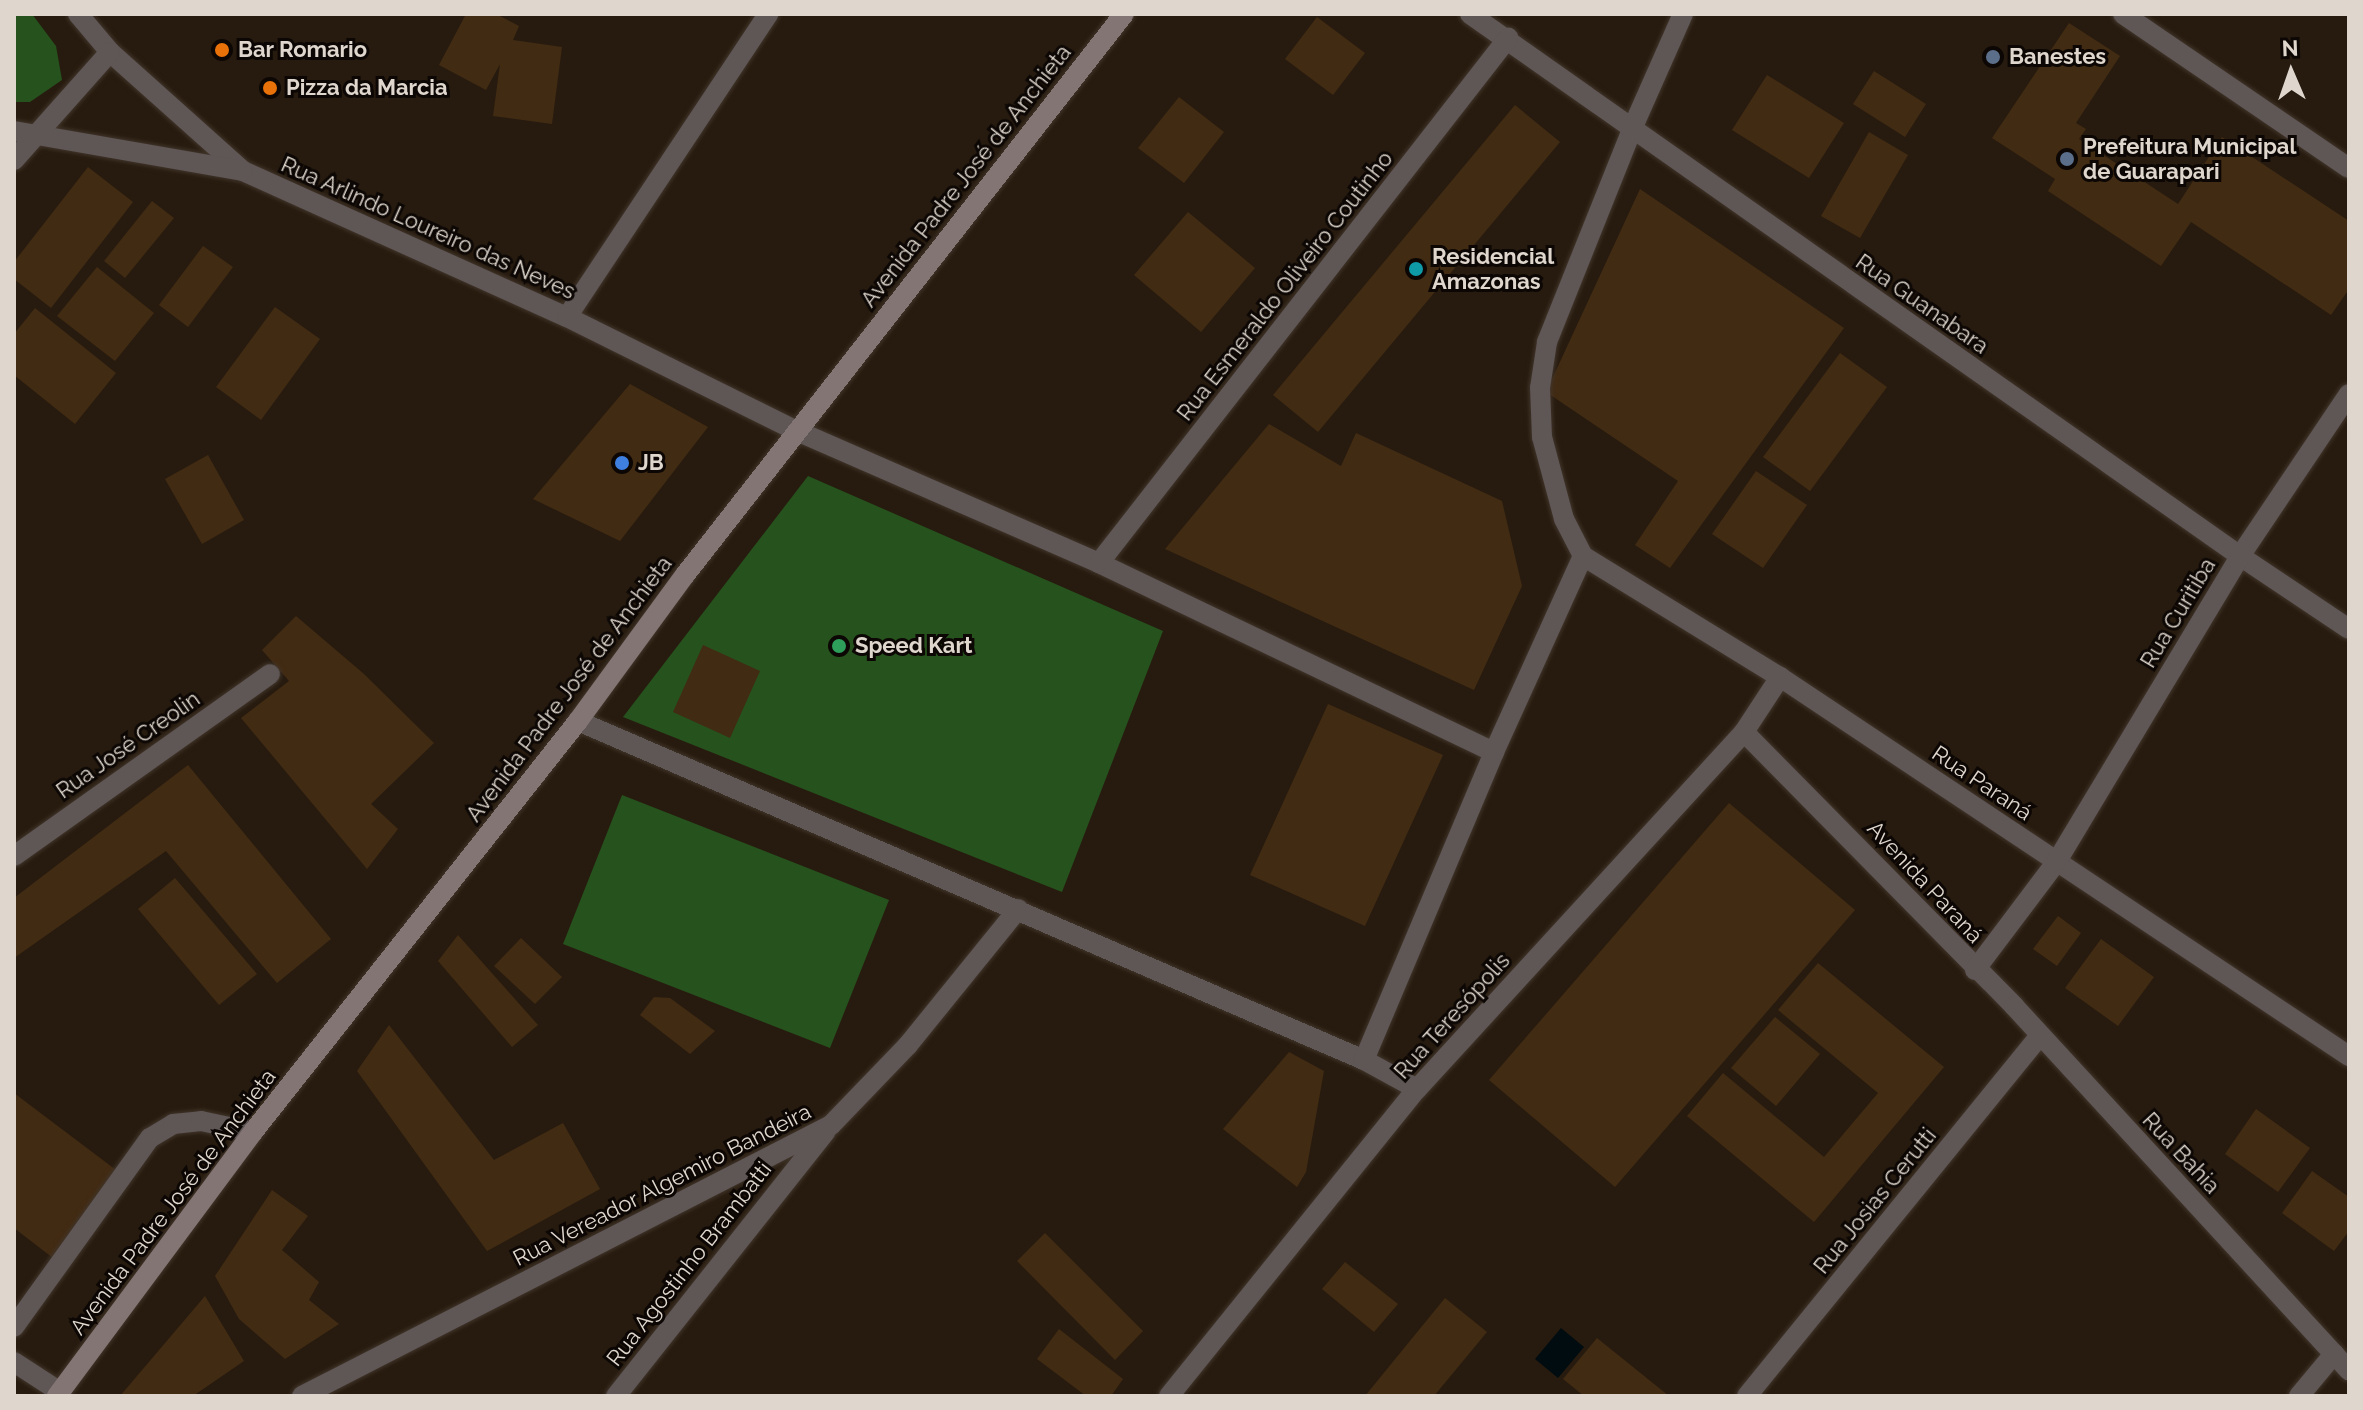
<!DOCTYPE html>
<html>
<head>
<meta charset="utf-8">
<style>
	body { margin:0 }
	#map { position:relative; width:2363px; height:1410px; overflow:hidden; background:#271b0f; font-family:Raleway,sans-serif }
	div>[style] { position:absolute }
	.green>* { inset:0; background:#26521d }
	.water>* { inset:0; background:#000c10 }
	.building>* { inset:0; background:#422b13 }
	.roads { filter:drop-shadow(0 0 2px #41352a) drop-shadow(0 0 2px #41352a) }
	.lane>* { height:20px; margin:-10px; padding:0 10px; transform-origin:10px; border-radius:10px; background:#5f5656 }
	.street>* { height:20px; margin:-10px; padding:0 10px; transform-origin:10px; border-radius:10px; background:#5f5656 }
	.secondary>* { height:20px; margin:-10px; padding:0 10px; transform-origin:10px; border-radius:10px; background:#847575 }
	.dots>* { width:22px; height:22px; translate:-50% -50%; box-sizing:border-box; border:4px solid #0c0704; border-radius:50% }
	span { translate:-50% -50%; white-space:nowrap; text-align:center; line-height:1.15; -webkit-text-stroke:6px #0c0704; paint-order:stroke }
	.poi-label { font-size:22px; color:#dfd7ce; font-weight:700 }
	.left { translate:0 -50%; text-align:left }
	.street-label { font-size:22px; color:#dfd7ce }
	.frame { position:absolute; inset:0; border:16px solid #dfd7ce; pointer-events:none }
	.north { position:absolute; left:2251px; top:32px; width:80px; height:80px; -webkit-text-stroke:6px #0c0704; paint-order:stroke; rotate:358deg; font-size:22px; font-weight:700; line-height:32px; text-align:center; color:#dfd7ce }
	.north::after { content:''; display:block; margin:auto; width:28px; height:36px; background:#dfd7ce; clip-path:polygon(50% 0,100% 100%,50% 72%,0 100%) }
</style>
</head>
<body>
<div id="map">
	<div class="green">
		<i style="clip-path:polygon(14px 14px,32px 14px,56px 46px,62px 80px,30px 102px,14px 102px)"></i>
		<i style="clip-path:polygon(808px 476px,1163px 631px,1062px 892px,623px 717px)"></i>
		<i style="clip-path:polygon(622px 795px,889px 900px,830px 1048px,563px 944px)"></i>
	</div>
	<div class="water">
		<i style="clip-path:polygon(1561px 1328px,1584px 1347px,1558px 1378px,1535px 1359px)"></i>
	</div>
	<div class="building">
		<i style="clip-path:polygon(466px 14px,496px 14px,519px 26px,513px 40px,562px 47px,552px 124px,493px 116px,500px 64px,486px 90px,439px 65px)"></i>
		<i style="clip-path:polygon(1317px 17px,1365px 53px,1333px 95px,1285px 59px)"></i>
		<i style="clip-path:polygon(2069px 23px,2120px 56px,2076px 123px,2086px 129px,2079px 139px,2178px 204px,2222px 137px,2349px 221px,2349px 289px,2331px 315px,2191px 222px,2161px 266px,2048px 191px,2055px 179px,1992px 138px)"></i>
		<i style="clip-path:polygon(1874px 71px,1926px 104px,1905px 137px,1853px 104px)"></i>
		<i style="clip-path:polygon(1767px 75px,1844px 123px,1809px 178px,1732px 130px)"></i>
		<i style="clip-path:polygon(1179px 97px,1224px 132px,1184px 183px,1138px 148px)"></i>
		<i style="clip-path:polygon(1515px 105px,1560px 142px,1318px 432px,1273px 395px)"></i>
		<i style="clip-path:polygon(1869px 132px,1908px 155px,1860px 238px,1821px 216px)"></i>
		<i style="clip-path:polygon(88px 167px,133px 202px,51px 308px,14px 279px,14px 262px)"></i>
		<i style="clip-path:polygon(1640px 189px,1844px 328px,1670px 568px,1635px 545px,1678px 481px,1546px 392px)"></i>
		<i style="clip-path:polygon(152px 201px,174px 218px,125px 278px,104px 261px)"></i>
		<i style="clip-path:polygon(1188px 212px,1255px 268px,1201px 332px,1134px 275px)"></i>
		<i style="clip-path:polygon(203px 246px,233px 267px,188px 327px,159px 305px)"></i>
		<i style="clip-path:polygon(97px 267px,154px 313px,115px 361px,57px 316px)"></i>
		<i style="clip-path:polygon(275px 307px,320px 339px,261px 420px,216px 387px)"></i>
		<i style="clip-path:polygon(35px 308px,116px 373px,75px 424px,14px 375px,14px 334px)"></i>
		<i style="clip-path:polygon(1840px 353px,1887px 387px,1810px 491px,1763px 457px)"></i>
		<i style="clip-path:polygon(630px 384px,708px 427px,620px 541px,533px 499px)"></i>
		<i style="clip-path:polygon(1269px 424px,1341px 466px,1356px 433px,1502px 501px,1522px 586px,1474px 690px,1165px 549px)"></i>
		<i style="clip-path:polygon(208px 455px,244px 520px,202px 544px,165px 479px)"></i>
		<i style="clip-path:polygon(1756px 471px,1807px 505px,1763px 568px,1712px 534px)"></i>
		<i style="clip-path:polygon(296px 616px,364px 674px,434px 743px,371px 804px,398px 829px,367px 869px,241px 718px,289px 681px,262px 650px)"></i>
		<i style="clip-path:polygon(703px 645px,760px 671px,730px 738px,673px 712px)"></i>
		<i style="clip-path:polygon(1328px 704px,1443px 755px,1365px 926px,1250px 875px)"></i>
		<i style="clip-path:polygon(188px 765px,331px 939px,277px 983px,166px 851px,14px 958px,14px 898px)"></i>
		<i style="clip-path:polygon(1729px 803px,1855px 910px,1615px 1187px,1489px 1080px)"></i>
		<i style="clip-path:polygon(175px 878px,257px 974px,219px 1005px,138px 909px)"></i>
		<i style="clip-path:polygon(2058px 916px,2081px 933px,2057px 966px,2033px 949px)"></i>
		<i style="clip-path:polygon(458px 935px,538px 1025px,512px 1047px,438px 961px)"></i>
		<i style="clip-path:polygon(521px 938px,562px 977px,535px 1004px,494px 966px)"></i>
		<i style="clip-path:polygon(2101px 939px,2154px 977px,2118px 1026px,2065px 988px)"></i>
		<i style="clip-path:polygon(1818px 963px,1944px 1067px,1814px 1222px,1687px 1116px,1723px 1073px,1824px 1157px,1878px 1093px,1778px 1010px)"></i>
		<i style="clip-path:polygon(654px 997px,670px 998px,715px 1031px,690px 1054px,640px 1015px)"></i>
		<i style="clip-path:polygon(1775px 1017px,1820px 1054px,1776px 1106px,1731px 1068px)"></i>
		<i style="clip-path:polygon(389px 1025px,494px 1160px,563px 1123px,600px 1189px,487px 1251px,357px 1071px)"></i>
		<i style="clip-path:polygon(1289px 1052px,1324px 1071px,1306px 1172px,1297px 1187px,1223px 1129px)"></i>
		<i style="clip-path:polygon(14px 1093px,120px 1173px,53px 1258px,14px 1228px)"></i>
		<i style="clip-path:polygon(2256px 1109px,2310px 1148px,2278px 1192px,2225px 1154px)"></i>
		<i style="clip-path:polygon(2312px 1171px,2349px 1197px,2349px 1231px,2334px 1251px,2282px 1213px)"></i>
		<i style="clip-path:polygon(272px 1190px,308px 1216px,282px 1250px,319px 1282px,309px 1300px,339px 1324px,285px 1359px,239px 1319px,215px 1276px)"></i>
		<i style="clip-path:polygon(1045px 1233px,1143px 1331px,1115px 1360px,1017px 1261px)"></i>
		<i style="clip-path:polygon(1345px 1262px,1398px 1304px,1374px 1332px,1322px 1289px)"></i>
		<i style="clip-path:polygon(205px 1296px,244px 1361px,193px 1396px,120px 1396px)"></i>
		<i style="clip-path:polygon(1445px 1298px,1487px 1332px,1434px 1396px,1365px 1396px)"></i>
		<i style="clip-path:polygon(1059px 1329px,1123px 1379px,1111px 1396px,1086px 1396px,1037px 1359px)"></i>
		<i style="clip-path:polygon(1597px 1338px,1669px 1396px,1584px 1396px,1563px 1379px)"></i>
	</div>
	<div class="roads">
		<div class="lane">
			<i style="left:14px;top:1327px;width:233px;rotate:-54.3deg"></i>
			<i style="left:150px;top:1138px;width:27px;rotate:-31deg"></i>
			<i style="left:173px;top:1124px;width:28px;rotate:-6deg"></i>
			<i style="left:201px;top:1121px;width:53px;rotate:11.9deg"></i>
			<i style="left:14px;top:1362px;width:55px;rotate:33.1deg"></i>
		</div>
		<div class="street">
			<i style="left:78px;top:14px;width:50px;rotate:49.9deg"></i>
			<i style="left:110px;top:52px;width:178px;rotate:41.8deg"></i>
			<i style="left:243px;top:171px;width:355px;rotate:24.3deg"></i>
			<i style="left:567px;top:317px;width:257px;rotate:26.4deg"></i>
			<i style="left:797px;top:431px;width:330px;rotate:23.6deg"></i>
			<i style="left:1099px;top:563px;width:438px;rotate:25.6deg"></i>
			<i style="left:1470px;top:14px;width:942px;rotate:35.14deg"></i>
			<i style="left:2240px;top:556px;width:131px;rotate:33.8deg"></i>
			<i style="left:2123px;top:14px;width:273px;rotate:34.3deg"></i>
			<i style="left:14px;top:131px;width:232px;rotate:9.9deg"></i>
			<i style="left:14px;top:160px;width:144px;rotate:-48.4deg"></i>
			<i style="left:567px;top:317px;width:364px;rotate:-56.4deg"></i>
			<i style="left:1583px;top:556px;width:231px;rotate:31.6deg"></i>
			<i style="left:1780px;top:677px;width:684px;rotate:33.67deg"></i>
			<i style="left:1583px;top:556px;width:42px;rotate:-117.2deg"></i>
			<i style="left:1564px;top:519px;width:85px;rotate:-105deg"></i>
			<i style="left:1542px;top:437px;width:49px;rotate:-92.3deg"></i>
			<i style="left:1540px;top:388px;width:47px;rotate:-81.3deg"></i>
			<i style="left:1547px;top:342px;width:229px;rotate:-68.2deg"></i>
			<i style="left:1632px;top:129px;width:126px;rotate:-66.1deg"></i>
			<i style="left:1099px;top:563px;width:666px;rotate:-52.08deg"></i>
			<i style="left:578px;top:721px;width:856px;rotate:23.33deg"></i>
			<i style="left:1364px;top:1060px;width:60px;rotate:28.7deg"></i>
			<i style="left:1744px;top:732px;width:385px;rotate:45.4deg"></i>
			<i style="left:2014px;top:1006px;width:495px;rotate:47.4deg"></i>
			<i style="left:14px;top:856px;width:314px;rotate:-35.4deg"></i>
			<i style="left:1975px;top:970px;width:136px;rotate:-53deg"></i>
			<i style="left:2057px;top:861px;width:356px;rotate:-59deg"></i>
			<i style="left:2240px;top:556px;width:195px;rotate:-56.1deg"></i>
			<i style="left:1364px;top:1060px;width:334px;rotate:-67.1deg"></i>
			<i style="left:1494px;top:752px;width:215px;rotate:-65.6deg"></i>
			<i style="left:302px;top:1396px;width:594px;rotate:-27.13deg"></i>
			<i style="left:831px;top:1125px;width:111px;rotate:-46.1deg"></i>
			<i style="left:908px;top:1045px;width:175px;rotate:-51deg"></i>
			<i style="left:616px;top:1396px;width:338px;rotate:-51.6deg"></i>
			<i style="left:1169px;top:1396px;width:395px;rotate:-51.1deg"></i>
			<i style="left:1417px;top:1089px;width:484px;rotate:-47.5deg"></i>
			<i style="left:1744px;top:732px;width:66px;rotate:-56.8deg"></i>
			<i style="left:1747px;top:1396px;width:464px;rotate:-50.9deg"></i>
			<i style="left:2299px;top:1396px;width:55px;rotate:-50.2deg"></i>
		</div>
		<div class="secondary">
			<i style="left:57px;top:1396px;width:329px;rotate:-53.4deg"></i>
			<i style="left:253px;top:1132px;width:524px;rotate:-51.66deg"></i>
			<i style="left:578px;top:721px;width:181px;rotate:-53.8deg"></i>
			<i style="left:685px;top:575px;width:712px;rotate:-51.96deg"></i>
		</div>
	</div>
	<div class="dots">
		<i style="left:222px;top:50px;background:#e8710a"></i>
		<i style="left:1993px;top:57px;background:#5c6f8a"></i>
		<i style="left:270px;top:88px;background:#e8710a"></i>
		<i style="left:2067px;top:159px;background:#5c6f8a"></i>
		<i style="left:1416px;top:269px;background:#0f9aa8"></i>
		<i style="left:622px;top:463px;background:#3f7fe0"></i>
		<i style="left:839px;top:646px;background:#2e9e5b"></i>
	</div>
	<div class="poi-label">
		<span class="left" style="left:238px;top:50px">Bar Romario</span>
		<span class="left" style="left:2009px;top:57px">Banestes</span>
		<span class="left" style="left:286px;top:88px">Pizza da Marcia</span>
		<span class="left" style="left:2083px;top:159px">Prefeitura Municipal<br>de Guarapari</span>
		<span class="left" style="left:1432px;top:269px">Residencial<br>Amazonas</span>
		<span class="left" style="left:638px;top:463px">JB</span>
		<span class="left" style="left:855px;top:646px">Speed Kart</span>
	</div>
	<div class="street-label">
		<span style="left:966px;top:176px;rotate:-52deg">Avenida Padre José de Anchieta</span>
		<span style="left:428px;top:228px;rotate:24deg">Rua Arlindo Loureiro das Neves</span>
		<span style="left:1285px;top:286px;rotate:-52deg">Rua Esmeraldo Oliveiro Coutinho</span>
		<span style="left:1922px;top:304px;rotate:35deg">Rua Guanabara</span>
		<span style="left:2178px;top:613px;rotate:-59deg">Rua Curitiba</span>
		<span style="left:569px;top:689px;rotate:-53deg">Avenida Padre José de Anchieta</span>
		<span style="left:128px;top:745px;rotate:-35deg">Rua José Creolin</span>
		<span style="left:1982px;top:783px;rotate:34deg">Rua Paraná</span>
		<span style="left:1925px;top:882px;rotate:47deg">Avenida Paraná</span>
		<span style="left:1452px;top:1016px;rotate:-48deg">Rua Teresópolis</span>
		<span style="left:2181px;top:1153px;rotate:47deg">Rua Bahia</span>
		<span style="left:662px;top:1185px;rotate:-27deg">Rua Vereador Algemiro Bandeira</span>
		<span style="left:1875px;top:1201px;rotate:-51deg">Rua Josias Cerutti</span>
		<span style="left:173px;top:1202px;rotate:-53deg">Avenida Padre José de Anchieta</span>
		<span style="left:689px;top:1264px;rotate:-52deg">Rua Agostinho Brambatti</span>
	</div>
	<div class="frame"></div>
	<div class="north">N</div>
</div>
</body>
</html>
